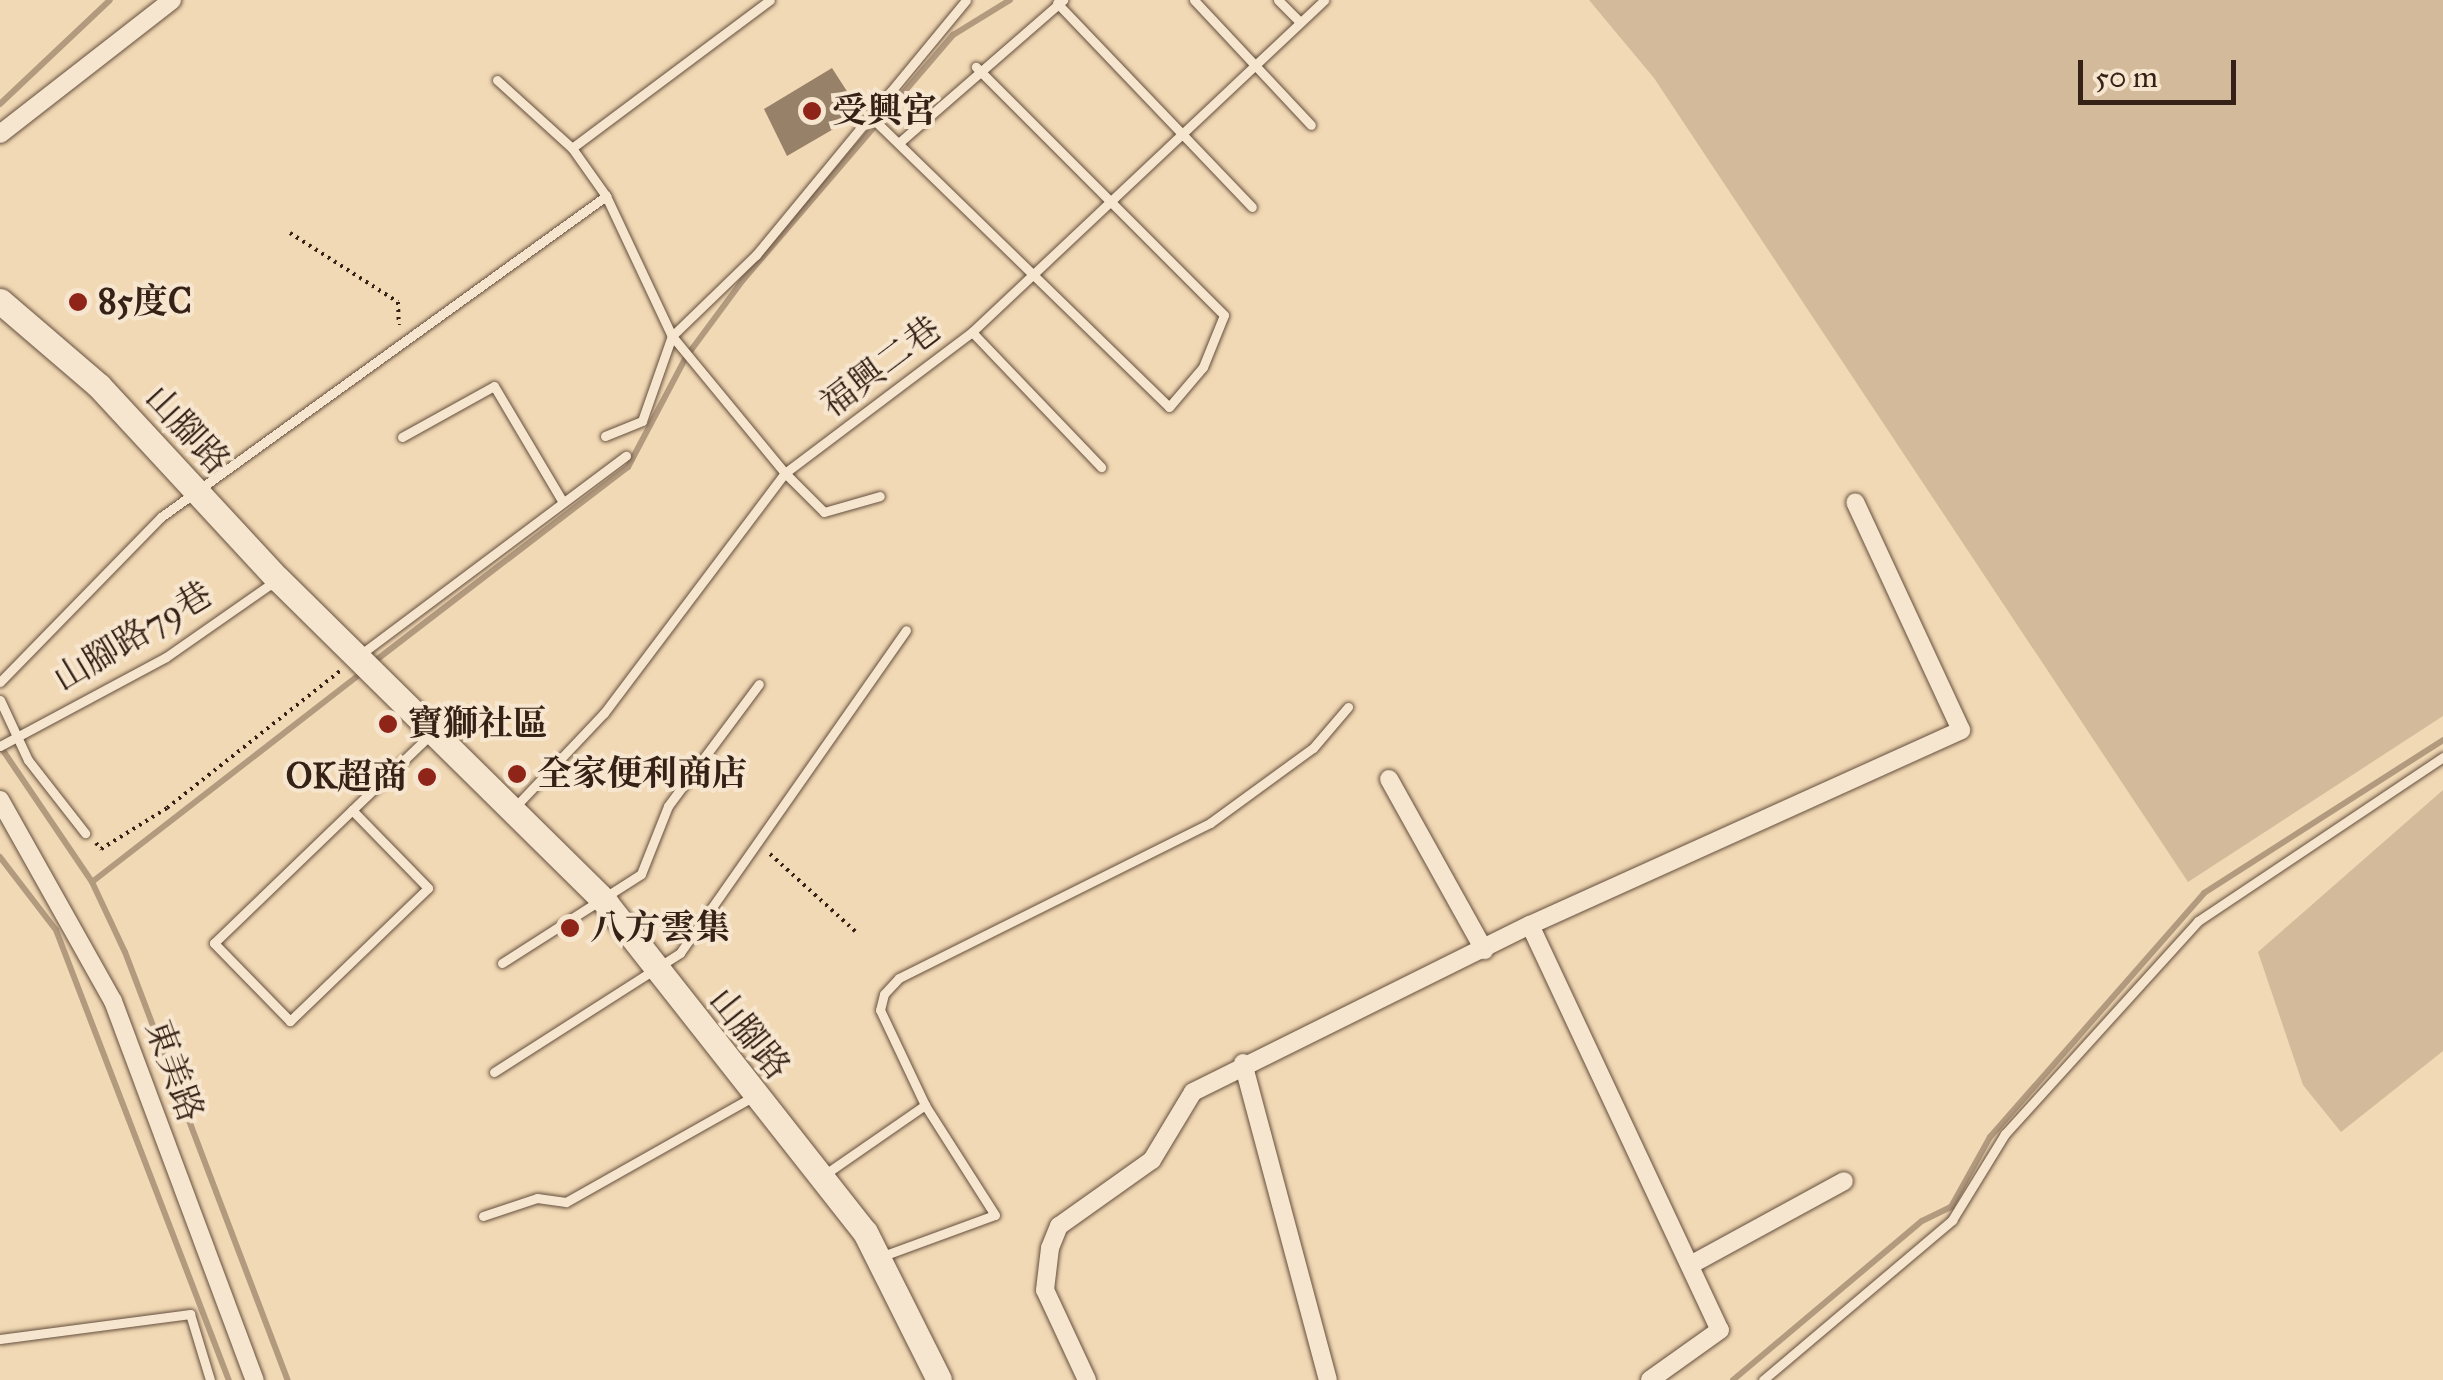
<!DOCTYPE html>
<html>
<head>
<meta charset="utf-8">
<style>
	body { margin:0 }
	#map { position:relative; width:2443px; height:1380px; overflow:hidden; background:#f2d9b5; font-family:"IM FELL Great Primer","Noto Serif TC",serif }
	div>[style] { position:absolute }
	.green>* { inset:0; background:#d2ba9a }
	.stream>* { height:6px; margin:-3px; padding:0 3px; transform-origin:3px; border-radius:3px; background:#b29a7f }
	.building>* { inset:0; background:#978168 }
	.path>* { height:4px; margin-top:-2px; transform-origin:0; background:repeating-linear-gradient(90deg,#352115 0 2.5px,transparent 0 7.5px) }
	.roads { filter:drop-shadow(0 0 2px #644f3d) drop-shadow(0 0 2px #644f3d) }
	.service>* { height:9px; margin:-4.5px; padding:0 4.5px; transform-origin:4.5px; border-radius:4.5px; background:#f7e6cf }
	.minor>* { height:18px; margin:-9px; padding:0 9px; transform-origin:9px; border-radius:9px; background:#f7e6cf }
	.secondary>* { height:25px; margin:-12.5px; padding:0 12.5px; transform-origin:12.5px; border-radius:12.5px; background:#f7e6cf }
	.dots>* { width:28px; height:28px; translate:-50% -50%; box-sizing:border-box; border:5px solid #f7e6cf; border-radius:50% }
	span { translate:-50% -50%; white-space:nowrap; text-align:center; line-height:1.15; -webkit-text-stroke:8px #f7e6cf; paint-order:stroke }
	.poi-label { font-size:35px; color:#352115; font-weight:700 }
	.left { translate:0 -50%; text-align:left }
	.right { translate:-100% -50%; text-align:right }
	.street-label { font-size:35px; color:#352115 }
	.scale { position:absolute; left:2078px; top:60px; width:158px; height:45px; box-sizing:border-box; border:5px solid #352115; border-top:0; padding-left:12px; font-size:30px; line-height:35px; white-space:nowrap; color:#352115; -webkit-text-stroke:8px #f7e6cf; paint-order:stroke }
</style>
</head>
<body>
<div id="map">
	<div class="green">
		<i style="clip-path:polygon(1589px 0,2443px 0,2443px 716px,2188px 882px,1654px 78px)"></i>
		<i style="clip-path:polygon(2443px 790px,2443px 1051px,2341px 1132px,2303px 1085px,2258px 952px)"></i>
	</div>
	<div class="stream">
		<i style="left:0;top:104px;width:151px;rotate:-43.4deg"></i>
		<i style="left:371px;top:664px;width:324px;rotate:-37.5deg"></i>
		<i style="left:628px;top:467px;width:124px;rotate:-62.2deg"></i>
		<i style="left:686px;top:357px;width:96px;rotate:-53.5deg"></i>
		<i style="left:743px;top:280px;width:323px;rotate:-49.4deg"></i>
		<i style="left:953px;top:35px;width:67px;rotate:-31.6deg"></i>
		<i style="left:0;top:746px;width:164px;rotate:55.9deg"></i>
		<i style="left:92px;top:882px;width:77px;rotate:64.8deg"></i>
		<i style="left:125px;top:952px;width:458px;rotate:69.2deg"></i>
		<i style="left:0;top:857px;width:92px;rotate:52.5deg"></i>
		<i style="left:56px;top:930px;width:482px;rotate:69deg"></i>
		<i style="left:92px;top:882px;width:341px;rotate:-37.8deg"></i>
		<i style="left:1733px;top:1380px;width:247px;rotate:-40.1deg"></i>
		<i style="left:1922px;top:1221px;width:32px;rotate:-26deg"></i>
		<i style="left:1951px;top:1207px;width:80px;rotate:-60.9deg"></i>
		<i style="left:1990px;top:1137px;width:325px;rotate:-48.7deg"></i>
		<i style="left:2204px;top:893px;width:284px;rotate:-32.6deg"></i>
	</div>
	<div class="building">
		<i style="clip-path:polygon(832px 68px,861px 113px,787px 156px,764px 109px)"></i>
	</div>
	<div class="path">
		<i style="left:290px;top:233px;width:128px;rotate:32.6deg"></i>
		<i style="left:398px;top:302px;width:23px;rotate:88deg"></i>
		<i style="left:96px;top:843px;width:8px;rotate:50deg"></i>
		<i style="left:101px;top:849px;width:78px;rotate:-31.8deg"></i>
		<i style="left:167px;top:808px;width:221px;rotate:-38.4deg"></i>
		<i style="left:770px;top:854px;width:115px;rotate:42.2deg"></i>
	</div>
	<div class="roads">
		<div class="service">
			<i style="left:1194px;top:0;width:171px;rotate:46.9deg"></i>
			<i style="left:1278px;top:0;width:30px;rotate:45deg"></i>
			<i style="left:1057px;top:3px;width:282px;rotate:46.3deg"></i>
			<i style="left:497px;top:80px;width:101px;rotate:42.2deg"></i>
			<i style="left:572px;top:148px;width:59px;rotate:54.7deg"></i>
			<i style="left:606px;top:196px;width:155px;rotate:64.8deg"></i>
			<i style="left:672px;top:336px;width:178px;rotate:50.5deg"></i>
			<i style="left:785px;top:473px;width:55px;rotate:45deg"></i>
			<i style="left:824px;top:512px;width:58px;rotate:-15.9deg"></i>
			<i style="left:870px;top:116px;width:417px;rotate:44.2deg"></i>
			<i style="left:1169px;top:407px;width:52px;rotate:-49.6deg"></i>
			<i style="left:1203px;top:367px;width:56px;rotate:-68deg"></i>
			<i style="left:1224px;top:315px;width:351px;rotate:-135deg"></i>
			<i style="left:901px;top:141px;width:215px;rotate:-41deg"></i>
			<i style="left:572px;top:148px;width:247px;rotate:-36.8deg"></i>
			<i style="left:972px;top:332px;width:187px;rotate:46.3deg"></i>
			<i style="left:605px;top:436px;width:40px;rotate:-22deg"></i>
			<i style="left:642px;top:421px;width:90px;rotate:-70.6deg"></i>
			<i style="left:672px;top:336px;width:117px;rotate:-44deg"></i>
			<i style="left:756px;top:255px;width:330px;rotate:-50.5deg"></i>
			<i style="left:402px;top:437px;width:105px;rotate:-29deg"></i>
			<i style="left:494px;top:386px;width:135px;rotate:59.3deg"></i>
			<i style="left:361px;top:654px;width:331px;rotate:-36.8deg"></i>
			<i style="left:0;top:682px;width:231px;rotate:-45.7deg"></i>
			<i style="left:161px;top:517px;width:549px;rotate:-35.8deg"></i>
			<i style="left:0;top:700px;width:66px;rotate:65deg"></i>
			<i style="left:28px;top:760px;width:93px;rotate:52deg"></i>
			<i style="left:0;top:746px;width:188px;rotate:-28.2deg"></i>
			<i style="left:166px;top:657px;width:133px;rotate:-34.9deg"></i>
			<i style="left:515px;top:807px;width:129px;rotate:-46.6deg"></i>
			<i style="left:604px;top:713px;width:301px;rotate:-53deg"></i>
			<i style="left:785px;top:473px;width:234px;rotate:-37deg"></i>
			<i style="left:972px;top:332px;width:484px;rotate:-43.3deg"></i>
			<i style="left:352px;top:810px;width:109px;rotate:45.7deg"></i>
			<i style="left:428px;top:888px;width:192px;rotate:136.1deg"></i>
			<i style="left:290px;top:1021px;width:109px;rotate:-134.3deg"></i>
			<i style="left:214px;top:943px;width:298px;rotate:-43.9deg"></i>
			<i style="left:502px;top:963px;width:165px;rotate:-32.6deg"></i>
			<i style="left:641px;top:874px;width:73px;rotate:-68.3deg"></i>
			<i style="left:668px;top:806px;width:152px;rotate:-53.3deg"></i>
			<i style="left:494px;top:1072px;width:221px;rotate:-32.6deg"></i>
			<i style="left:680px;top:953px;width:394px;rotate:-55deg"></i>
			<i style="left:824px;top:1175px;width:123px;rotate:-34.7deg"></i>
			<i style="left:483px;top:1216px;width:57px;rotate:-18.4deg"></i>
			<i style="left:537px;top:1198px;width:29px;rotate:8deg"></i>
			<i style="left:566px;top:1202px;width:216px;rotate:-29.4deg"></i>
			<i style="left:880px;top:1257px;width:122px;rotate:-20.1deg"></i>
			<i style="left:995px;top:1215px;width:130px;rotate:-122.5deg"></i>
			<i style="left:925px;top:1105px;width:105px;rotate:-115.3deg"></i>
			<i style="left:880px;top:1010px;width:16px;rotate:-76deg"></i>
			<i style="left:884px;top:994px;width:22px;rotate:-47deg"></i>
			<i style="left:899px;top:978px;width:347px;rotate:-26.5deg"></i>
			<i style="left:1210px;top:823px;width:127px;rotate:-36.1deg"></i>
			<i style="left:1313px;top:748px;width:54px;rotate:-49.5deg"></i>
			<i style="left:0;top:1339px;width:192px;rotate:-7.5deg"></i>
			<i style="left:190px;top:1314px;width:69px;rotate:73.1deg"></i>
			<i style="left:1763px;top:1380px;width:248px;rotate:-40.2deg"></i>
			<i style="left:1952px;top:1220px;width:101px;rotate:-58.4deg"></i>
			<i style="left:2005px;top:1134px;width:287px;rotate:-47.8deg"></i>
			<i style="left:2198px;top:921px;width:295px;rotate:-33.8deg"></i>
		</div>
		<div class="minor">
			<i style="left:0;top:134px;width:218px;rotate:-37.9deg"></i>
			<i style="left:1389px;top:779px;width:196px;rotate:60.9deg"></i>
			<i style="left:0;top:800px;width:231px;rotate:60.7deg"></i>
			<i style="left:113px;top:1001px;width:405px;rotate:69.5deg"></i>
			<i style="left:1530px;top:925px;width:447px;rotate:64.9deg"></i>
			<i style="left:1720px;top:1330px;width:86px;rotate:144.5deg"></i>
			<i style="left:1243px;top:1063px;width:328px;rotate:75deg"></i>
			<i style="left:1692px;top:1264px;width:173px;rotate:-28.6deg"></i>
			<i style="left:1087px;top:1380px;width:99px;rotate:-115deg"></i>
			<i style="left:1045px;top:1290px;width:42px;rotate:-83.2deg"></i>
			<i style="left:1050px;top:1248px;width:24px;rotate:-68deg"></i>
			<i style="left:1059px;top:1226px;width:114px;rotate:-35.4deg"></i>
			<i style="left:1152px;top:1160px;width:79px;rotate:-58.9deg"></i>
			<i style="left:1193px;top:1092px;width:376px;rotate:-26.4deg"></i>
			<i style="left:1530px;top:925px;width:473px;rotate:-24.3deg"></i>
			<i style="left:1961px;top:730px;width:251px;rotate:-114.9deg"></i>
		</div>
		<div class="secondary">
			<i style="left:0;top:301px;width:130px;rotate:40.6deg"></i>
			<i style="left:99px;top:386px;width:263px;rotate:47.2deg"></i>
			<i style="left:278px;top:579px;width:460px;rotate:44.6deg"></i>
			<i style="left:605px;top:902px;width:420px;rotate:51.8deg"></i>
			<i style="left:865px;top:1232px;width:165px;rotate:63.4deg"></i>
		</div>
	</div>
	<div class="dots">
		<i style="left:812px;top:111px;background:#8f2418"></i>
		<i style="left:78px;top:302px;background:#8f2418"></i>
		<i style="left:388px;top:724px;background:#8f2418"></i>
		<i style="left:517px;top:774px;background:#8f2418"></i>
		<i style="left:427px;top:777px;background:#8f2418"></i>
		<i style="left:570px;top:928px;background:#8f2418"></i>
	</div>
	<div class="poi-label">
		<span class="left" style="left:832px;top:111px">受興宮</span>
		<span class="left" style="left:98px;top:302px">85度C</span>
		<span class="left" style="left:408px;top:724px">寶獅社區</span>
		<span class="left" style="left:537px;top:774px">全家便利商店</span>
		<span class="right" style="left:407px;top:777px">OK超商</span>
		<span class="left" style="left:590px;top:928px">八方雲集</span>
	</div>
	<div class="street-label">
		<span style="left:881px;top:367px;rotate:-37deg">福興二巷</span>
		<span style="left:187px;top:430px;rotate:47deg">山腳路</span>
		<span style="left:133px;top:637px;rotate:-31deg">山腳路79巷</span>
		<span style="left:749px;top:1034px;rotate:51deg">山腳路</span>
		<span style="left:174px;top:1071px;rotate:70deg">東美路</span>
	</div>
	<div class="scale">50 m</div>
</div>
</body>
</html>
